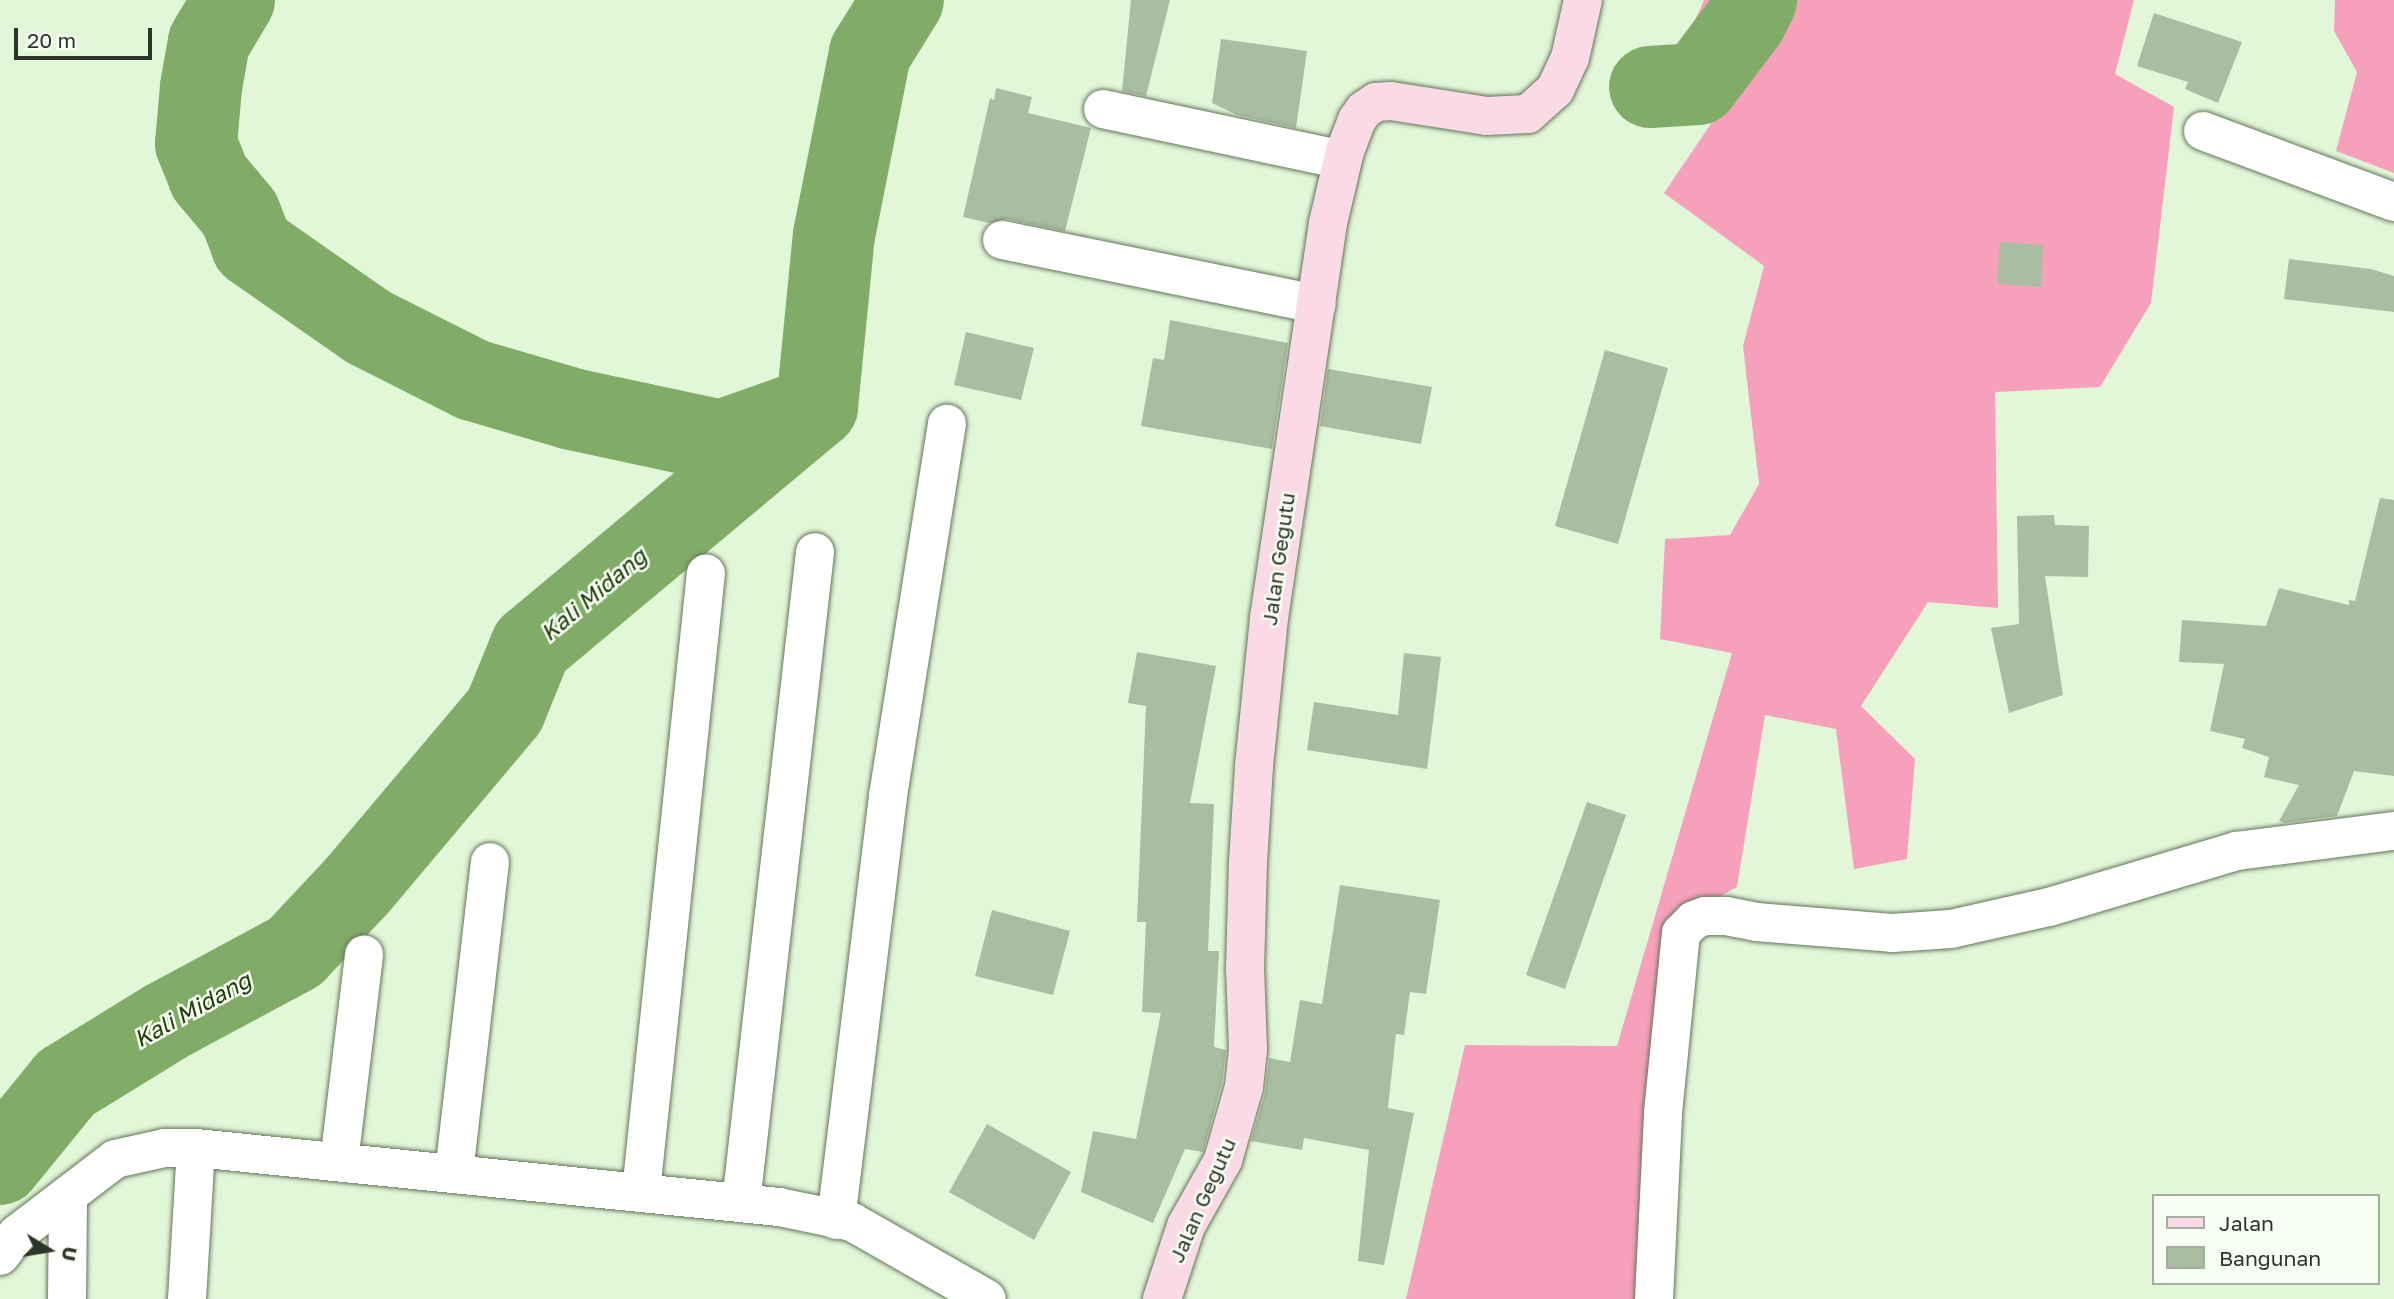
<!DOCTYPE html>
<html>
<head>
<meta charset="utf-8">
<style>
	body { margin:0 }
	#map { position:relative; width:2394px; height:1299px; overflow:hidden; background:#e2f6d8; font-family:"Golos Text",sans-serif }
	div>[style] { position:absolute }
	.forest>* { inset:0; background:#f6a0bb }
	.river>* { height:82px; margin:-41px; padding:0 41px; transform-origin:41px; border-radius:41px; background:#81ac67 }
	.building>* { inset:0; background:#aabda1 }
	.roads { filter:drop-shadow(0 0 2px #64755b) drop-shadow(0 0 2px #64755b) }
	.street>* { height:38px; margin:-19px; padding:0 19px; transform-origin:19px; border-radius:19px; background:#fff }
	.secondary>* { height:38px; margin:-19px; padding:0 19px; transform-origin:19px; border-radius:19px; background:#fadae5 }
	span { translate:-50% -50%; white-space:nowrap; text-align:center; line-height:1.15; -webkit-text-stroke:5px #f7fff3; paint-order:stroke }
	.street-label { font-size:21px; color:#2d3429 }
	.water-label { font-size:23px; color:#213d0c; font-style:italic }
	.legend { position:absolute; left:2152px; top:1194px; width:228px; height:91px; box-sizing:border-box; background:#f7fff3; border:2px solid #a6aea2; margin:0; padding:9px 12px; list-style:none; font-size:21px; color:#2d3429 }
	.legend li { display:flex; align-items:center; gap:14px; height:35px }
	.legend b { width:35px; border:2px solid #a6aea2 }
	.north { position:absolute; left:14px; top:1215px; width:70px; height:70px; -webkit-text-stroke:5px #f7fff3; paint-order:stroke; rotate:101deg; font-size:19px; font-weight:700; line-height:28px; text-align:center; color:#2d3429 }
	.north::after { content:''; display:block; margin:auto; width:24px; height:32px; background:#2d3429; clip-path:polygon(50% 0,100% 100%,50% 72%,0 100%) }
	.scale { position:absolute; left:14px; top:28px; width:138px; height:32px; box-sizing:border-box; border:4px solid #2d3429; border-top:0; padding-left:9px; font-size:21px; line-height:24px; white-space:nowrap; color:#2d3429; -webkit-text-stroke:5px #f7fff3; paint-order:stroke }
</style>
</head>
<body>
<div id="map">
	<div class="forest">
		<i style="clip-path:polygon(1704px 0,2134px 0,2115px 74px,2174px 107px,2151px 303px,2100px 387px,1995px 392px,1998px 608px,1928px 602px,1861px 706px,1915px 759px,1907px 859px,1854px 869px,1836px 729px,1765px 715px,1737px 887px,1668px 924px,1638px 1299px,1406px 1299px,1465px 1045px,1617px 1046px,1732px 653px,1660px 639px,1665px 539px,1730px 535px,1759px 484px,1743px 346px,1764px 266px,1664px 193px,1719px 112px,1691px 29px)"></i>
		<i style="clip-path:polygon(2335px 0,2394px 0,2394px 173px,2336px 151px,2357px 72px,2334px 31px)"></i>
	</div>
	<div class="river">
		<i style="left:234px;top:0;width:49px;rotate:120.8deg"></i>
		<i style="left:209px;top:42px;width:46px;rotate:100.1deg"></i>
		<i style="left:201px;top:87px;width:57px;rotate:95deg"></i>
		<i style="left:196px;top:144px;width:35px;rotate:68deg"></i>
		<i style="left:209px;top:177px;width:48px;rotate:50deg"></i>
		<i style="left:240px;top:214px;width:34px;rotate:69deg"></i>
		<i style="left:252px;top:246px;width:141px;rotate:34.9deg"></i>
		<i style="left:368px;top:327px;width:118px;rotate:26.8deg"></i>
		<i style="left:473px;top:380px;width:103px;rotate:16.3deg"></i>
		<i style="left:572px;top:409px;width:152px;rotate:12.1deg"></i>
		<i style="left:721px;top:441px;width:84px;rotate:-19.5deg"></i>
		<i style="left:1650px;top:87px;width:48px;rotate:-3.6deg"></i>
		<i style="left:1698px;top:84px;width:80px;rotate:-53.1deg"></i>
		<i style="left:1746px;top:20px;width:22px;rotate:-63deg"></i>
		<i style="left:0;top:1164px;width:104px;rotate:-50.8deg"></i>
		<i style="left:66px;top:1083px;width:116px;rotate:-31.6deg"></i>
		<i style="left:165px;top:1022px;width:148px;rotate:-28.3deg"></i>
		<i style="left:295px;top:952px;width:91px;rotate:-46.8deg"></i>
		<i style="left:357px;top:886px;width:230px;rotate:-49.9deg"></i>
		<i style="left:505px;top:710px;width:69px;rotate:-67.9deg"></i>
		<i style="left:531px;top:646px;width:373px;rotate:-39.9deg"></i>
		<i style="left:817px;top:407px;width:173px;rotate:-84.4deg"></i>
		<i style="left:834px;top:235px;width:186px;rotate:-78.8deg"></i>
		<i style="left:870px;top:53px;width:62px;rotate:-58.1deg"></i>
	</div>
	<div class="building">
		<i style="clip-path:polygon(1131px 0,1170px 0,1146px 96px,1122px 91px)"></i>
		<i style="clip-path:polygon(2154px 13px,2242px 42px,2218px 103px,2185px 89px,2188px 82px,2137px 66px)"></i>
		<i style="clip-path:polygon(1221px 39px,1307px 51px,1296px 128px,1237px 115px,1212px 103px)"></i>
		<i style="clip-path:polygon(996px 88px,1032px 97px,1028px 113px,1091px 128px,1065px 231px,1006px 219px,989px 223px,963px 217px,990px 98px,994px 100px)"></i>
		<i style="clip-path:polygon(2000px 242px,2043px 245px,2041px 287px,1997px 284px)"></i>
		<i style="clip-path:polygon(2289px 259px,2371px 269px,2394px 276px,2394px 312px,2284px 299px)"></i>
		<i style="clip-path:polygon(1170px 320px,1288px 343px,1272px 449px,1141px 426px,1153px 358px,1164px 360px)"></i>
		<i style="clip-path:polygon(966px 332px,1034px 348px,1021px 400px,954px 385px)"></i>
		<i style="clip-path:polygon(1605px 350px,1668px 368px,1618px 544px,1555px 526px)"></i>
		<i style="clip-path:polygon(1328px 369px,1432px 387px,1421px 444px,1320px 426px)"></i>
		<i style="clip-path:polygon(2380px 498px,2394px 500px,2394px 776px,2354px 771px,2337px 816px,2285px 823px,2279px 821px,2299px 785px,2264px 777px,2269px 757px,2242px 748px,2245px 739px,2210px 731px,2224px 664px,2179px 662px,2182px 620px,2266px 626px,2279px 588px,2349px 605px,2349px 600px,2355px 601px)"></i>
		<i style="clip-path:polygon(2054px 515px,2055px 525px,2089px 526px,2088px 577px,2045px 576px,2063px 695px,2009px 713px,1991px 628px,2019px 624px,2017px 516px)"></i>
		<i style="clip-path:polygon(1137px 652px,1216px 666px,1190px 803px,1214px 804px,1208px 951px,1219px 951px,1214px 1047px,1226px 1050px,1222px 1083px,1203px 1152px,1185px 1149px,1153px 1223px,1081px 1192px,1093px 1131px,1136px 1139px,1161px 1013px,1142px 1012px,1146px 922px,1137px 922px,1146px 706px,1128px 703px)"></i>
		<i style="clip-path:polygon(1404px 653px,1441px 657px,1427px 769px,1307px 750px,1314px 702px,1398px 715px)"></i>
		<i style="clip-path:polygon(1587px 802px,1626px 815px,1565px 989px,1526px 975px)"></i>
		<i style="clip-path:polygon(1340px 885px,1440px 900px,1426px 994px,1410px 992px,1404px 1035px,1396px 1034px,1388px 1108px,1414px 1113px,1384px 1265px,1358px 1261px,1369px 1150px,1304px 1138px,1302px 1150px,1251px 1141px,1265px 1093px,1269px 1058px,1290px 1062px,1300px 1000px,1322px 1004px)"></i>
		<i style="clip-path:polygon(992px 910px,1070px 931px,1053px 995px,975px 976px)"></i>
		<i style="clip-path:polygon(987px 1124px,1071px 1172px,1034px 1240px,949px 1192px)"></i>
	</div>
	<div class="roads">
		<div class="street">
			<i style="left:1103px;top:109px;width:244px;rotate:12deg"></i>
			<i style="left:2203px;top:131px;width:204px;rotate:20.4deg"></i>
			<i style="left:1002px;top:240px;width:321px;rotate:11.5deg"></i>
			<i style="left:339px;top:1162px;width:209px;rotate:-83.1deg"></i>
			<i style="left:454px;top:1173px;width:313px;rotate:-83.4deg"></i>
			<i style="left:641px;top:1192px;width:622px;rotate:-84.01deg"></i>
			<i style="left:741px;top:1203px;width:655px;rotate:-83.51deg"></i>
			<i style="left:836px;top:1220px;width:427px;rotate:-83deg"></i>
			<i style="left:888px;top:796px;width:377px;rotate:-81deg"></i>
			<i style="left:0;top:1256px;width:28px;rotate:-52deg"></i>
			<i style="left:17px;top:1234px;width:123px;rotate:-37.4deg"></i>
			<i style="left:115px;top:1159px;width:51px;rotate:-12.4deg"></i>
			<i style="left:165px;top:1148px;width:31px"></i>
			<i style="left:196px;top:1148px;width:586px;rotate:5.78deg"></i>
			<i style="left:779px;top:1207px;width:75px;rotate:11.6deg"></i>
			<i style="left:852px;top:1222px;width:155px;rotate:29.7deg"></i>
			<i style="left:67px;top:1299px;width:104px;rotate:-89.4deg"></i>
			<i style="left:187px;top:1299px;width:151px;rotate:-86.6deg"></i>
			<i style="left:1654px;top:1299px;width:186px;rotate:-87.2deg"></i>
			<i style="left:1663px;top:1113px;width:181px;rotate:-84.3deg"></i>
			<i style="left:1681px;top:933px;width:18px;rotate:-45deg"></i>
			<i style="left:1694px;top:920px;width:12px;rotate:-20deg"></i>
			<i style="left:1705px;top:916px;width:21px"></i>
			<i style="left:1726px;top:916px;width:31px;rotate:11deg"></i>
			<i style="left:1756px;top:922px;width:136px;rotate:4.6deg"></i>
			<i style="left:1892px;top:933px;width:59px;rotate:-3.9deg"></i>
			<i style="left:1951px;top:929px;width:100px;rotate:-12.7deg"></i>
			<i style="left:2049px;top:907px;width:196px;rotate:-16.6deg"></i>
			<i style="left:2237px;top:851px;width:158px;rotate:-7.3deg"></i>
		</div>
		<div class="secondary">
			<i style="left:1162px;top:1299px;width:77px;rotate:-71.8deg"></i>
			<i style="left:1186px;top:1226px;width:76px;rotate:-60.7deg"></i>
			<i style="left:1223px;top:1160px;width:76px;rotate:-74deg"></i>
			<i style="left:1244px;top:1087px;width:38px;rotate:-84deg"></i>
			<i style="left:1248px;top:1049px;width:80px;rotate:-92.1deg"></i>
			<i style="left:1245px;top:969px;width:107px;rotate:-88.4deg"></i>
			<i style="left:1248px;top:862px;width:96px;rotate:-86.4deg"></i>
			<i style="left:1254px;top:766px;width:149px;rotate:-84.2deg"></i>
			<i style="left:1269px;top:618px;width:399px;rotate:-81.5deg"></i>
			<i style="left:1328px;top:223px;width:74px;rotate:-76.7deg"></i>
			<i style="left:1345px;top:151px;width:33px;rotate:-69deg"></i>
			<i style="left:1357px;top:120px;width:12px;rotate:-55deg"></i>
			<i style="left:1364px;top:110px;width:14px;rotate:-34deg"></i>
			<i style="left:1376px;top:102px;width:15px;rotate:-4deg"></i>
			<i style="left:1391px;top:101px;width:97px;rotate:8.9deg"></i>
			<i style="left:1487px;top:116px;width:41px;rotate:-2.8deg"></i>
			<i style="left:1528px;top:114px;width:36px;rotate:-42deg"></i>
			<i style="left:1555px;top:90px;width:35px;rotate:-65deg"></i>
			<i style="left:1570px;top:58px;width:59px;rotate:-77.4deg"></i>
		</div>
	</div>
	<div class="street-label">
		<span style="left:1278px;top:559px;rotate:-82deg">Jalan Gegutu</span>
		<span style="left:1202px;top:1200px;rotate:-66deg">Jalan Gegutu</span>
	</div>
	<div class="water-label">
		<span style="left:593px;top:594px;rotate:-40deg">Kali Midang</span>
		<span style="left:192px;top:1009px;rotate:-29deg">Kali Midang</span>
	</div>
	<ul class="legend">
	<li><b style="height:9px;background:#fadae5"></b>Jalan</li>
	<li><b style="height:19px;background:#aabda1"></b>Bangunan</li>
	</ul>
	<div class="north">U</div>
	<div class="scale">20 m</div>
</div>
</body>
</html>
